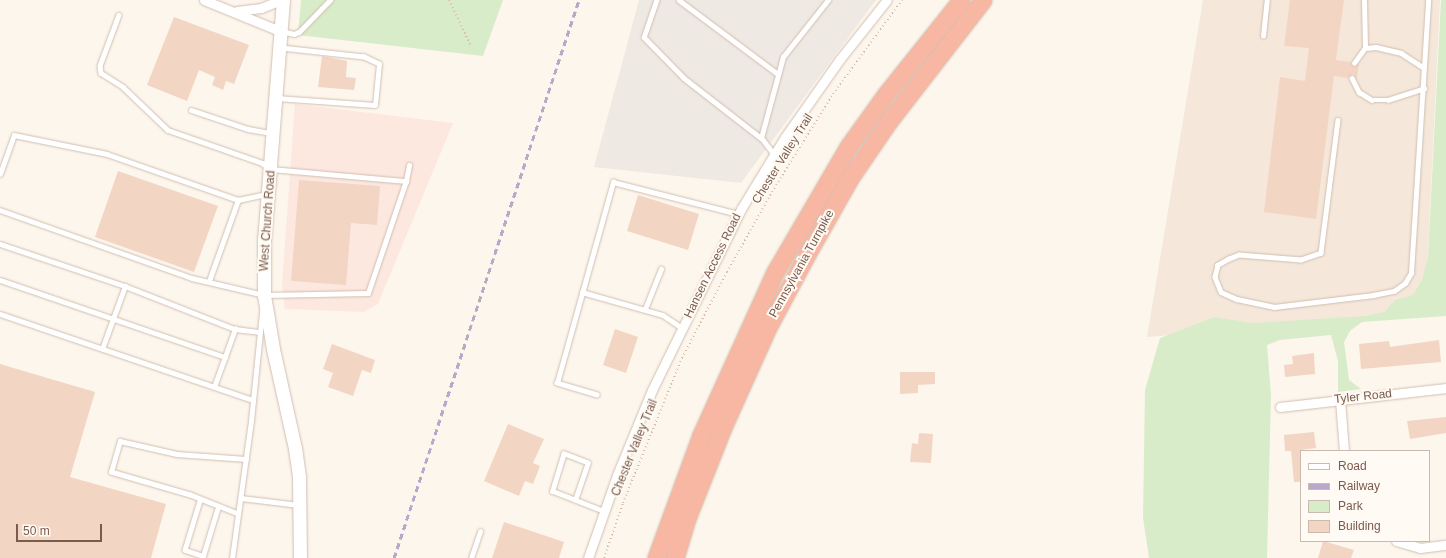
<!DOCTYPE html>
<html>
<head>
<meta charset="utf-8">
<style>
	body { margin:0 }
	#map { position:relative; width:1446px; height:558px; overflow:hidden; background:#fdf6ec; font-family:Helvetica,sans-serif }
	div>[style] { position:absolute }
	.residential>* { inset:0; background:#f5e8da }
	.commercial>* { inset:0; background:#fde8e0 }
	.industrial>* { inset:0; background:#efe9e4 }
	.green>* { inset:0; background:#d8ecc9 }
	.building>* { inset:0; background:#f3d5c3 }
	.path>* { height:2px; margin-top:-1px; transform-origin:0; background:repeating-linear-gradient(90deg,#d9b8a5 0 1px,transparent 0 4px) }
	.roads { filter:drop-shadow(0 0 1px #d1beb0) drop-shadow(0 0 1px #d1beb0) }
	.lane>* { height:4.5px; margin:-2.25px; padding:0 2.25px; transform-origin:2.25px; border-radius:2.25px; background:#fff }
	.street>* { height:9px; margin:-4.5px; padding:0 4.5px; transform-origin:4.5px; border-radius:4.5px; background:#fff }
	.secondary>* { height:13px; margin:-6.5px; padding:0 6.5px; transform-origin:6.5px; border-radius:6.5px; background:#fff }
	.highway>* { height:17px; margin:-8.5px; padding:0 8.5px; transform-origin:8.5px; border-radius:8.5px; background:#f7b7a3 }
	.rail>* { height:3px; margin-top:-1.5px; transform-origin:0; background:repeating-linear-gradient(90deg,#b9a8c9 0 6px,transparent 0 10px) }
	span { translate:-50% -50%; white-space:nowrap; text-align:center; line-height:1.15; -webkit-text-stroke:4px #fffaf3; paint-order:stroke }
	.street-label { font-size:12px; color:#7a5c4d }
	.legend { position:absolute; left:1300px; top:450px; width:130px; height:92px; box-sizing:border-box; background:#fffaf3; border:1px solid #cabbb1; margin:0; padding:5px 7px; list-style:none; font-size:12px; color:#7a5c4d }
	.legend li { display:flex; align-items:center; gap:8px; height:20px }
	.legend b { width:20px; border:1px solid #cabbb1 }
	.scale { position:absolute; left:16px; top:524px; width:86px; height:18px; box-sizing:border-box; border:2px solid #7a5c4d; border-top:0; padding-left:5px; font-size:12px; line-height:14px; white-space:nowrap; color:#7a5c4d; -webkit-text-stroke:3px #fffaf3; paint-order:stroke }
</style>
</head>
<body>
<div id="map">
	<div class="residential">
		<i style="clip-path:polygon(1203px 0,1440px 0,1425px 314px,1147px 337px)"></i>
	</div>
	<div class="commercial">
		<i style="clip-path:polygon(295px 104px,453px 123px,378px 304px,364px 312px,285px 309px,282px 285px)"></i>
	</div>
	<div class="industrial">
		<i style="clip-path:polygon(639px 0,876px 0,741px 183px,594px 167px)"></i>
	</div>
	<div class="green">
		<i style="clip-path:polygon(301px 0,503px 0,483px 56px,298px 35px)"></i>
		<i style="clip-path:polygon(1441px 0,1446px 0,1446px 316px,1362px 322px,1350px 331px,1344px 342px,1349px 380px,1361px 389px,1338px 392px,1338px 361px,1331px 335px,1280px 340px,1267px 345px,1271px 395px,1267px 558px,1149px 558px,1143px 518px,1145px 390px,1160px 338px,1215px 317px,1252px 323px,1365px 316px,1384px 312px,1395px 300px,1413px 295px,1422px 280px,1428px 257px)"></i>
	</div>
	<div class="building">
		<i style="clip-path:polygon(1290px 0,1344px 0,1336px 60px,1350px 62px,1353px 67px,1359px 63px,1357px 79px,1353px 74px,1348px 78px,1334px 76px,1316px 219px,1264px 212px,1280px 77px,1305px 81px,1309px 48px,1284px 46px)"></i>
		<i style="clip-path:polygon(174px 17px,249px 45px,234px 84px,226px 81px,223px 90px,212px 85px,215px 77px,199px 70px,187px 101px,147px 85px)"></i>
		<i style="clip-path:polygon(322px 56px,347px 61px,346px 77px,356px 78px,354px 90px,318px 87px)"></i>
		<i style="clip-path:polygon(118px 171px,218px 206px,194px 272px,95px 237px)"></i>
		<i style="clip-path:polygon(299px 180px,380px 186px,377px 225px,351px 223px,346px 285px,291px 281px)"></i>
		<i style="clip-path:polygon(638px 195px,699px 214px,688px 250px,627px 231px)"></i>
		<i style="clip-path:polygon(615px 329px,638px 337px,626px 373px,603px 365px)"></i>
		<i style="clip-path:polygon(1439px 340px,1441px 362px,1361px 369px,1359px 344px,1389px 341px,1390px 347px)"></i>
		<i style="clip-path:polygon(332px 344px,375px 360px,371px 373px,362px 370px,353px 396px,328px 387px,333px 373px,323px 369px)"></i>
		<i style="clip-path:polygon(1314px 353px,1315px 374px,1285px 377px,1284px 365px,1293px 364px,1292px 356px)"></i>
		<i style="clip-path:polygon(0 364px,95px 392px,70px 477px,166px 504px,151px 558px,0 558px)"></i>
		<i style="clip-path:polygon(900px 372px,935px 372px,935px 384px,918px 385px,918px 393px,900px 394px)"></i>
		<i style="clip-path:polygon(1446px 417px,1446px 433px,1410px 439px,1407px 421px)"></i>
		<i style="clip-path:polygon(508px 424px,544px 439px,533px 463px,540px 466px,533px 484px,525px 481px,519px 496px,484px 481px)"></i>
		<i style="clip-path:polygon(1314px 432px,1316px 448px,1301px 450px,1301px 482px,1294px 482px,1291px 451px,1285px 451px,1284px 435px)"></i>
		<i style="clip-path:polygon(919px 433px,933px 434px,931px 463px,910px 462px,912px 443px,918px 444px)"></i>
		<i style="clip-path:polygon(504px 522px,564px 542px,559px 558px,492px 558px)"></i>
		<i style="clip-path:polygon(1323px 541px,1354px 550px,1351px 558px,1318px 558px)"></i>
	</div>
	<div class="path">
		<i style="left:449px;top:0;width:49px;rotate:64.5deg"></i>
		<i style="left:604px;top:558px;width:58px;rotate:-70.9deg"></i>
		<i style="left:623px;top:503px;width:157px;rotate:-67.9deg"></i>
		<i style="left:682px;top:358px;width:97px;rotate:-62.4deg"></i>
		<i style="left:727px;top:272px;width:92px;rotate:-60.6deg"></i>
		<i style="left:772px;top:192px;width:115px;rotate:-58.1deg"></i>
		<i style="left:833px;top:94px;width:117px;rotate:-53.7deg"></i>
	</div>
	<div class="roads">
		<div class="lane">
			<i style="left:657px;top:0;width:39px;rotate:109deg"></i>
			<i style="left:644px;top:37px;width:57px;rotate:45.7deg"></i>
			<i style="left:684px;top:78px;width:98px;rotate:37.9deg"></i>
			<i style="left:679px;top:0;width:124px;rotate:36.8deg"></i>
			<i style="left:119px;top:15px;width:54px;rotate:110.4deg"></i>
			<i style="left:100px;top:66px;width:7px;rotate:82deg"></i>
			<i style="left:101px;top:73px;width:26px;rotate:32deg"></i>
			<i style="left:123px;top:87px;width:62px;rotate:43.7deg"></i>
			<i style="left:168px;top:130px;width:100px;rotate:19.3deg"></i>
			<i style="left:262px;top:163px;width:11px;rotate:34deg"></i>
			<i style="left:271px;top:169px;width:136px;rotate:5.1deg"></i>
			<i style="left:282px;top:31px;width:12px;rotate:14deg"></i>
			<i style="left:294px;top:34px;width:5px;rotate:-22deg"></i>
			<i style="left:299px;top:32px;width:45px;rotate:-45.9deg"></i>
			<i style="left:1263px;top:36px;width:36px;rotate:-84deg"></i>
			<i style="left:1365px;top:48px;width:11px;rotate:-5deg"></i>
			<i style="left:1376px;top:47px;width:26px;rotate:13deg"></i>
			<i style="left:1401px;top:53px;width:27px;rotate:33deg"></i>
			<i style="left:1354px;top:63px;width:19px;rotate:-54deg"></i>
			<i style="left:1365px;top:48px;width:48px;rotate:-91.2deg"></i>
			<i style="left:1352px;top:78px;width:16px;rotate:63deg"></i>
			<i style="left:1359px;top:92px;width:15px;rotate:32deg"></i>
			<i style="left:1372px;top:100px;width:16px"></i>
			<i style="left:1388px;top:100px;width:38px;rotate:-18deg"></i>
			<i style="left:276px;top:98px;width:99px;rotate:4deg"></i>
			<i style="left:375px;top:105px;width:41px;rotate:-84.4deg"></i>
			<i style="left:379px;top:64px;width:17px;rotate:-155deg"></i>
			<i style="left:364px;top:57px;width:83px;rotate:-173.8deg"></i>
			<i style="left:191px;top:110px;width:60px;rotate:18.4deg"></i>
			<i style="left:248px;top:129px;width:22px;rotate:10deg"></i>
			<i style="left:1338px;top:120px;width:134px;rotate:97.3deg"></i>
			<i style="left:1321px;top:253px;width:21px;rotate:161deg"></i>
			<i style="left:1301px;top:260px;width:62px;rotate:-175.4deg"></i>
			<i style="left:1239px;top:255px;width:11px;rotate:158deg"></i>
			<i style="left:1229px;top:259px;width:13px;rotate:151deg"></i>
			<i style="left:1218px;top:265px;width:12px;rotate:104deg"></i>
			<i style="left:1215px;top:277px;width:16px;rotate:68deg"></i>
			<i style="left:1221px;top:292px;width:17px;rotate:24deg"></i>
			<i style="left:1237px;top:299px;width:38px;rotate:12deg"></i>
			<i style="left:1274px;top:307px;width:100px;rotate:-6.9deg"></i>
			<i style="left:1373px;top:295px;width:21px;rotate:-11deg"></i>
			<i style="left:1394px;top:291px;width:14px;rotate:-36deg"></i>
			<i style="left:1405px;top:283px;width:12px;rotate:-59deg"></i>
			<i style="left:1411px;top:273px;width:274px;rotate:-86.4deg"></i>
			<i style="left:774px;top:155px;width:21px;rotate:-127deg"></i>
			<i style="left:761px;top:138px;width:84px;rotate:-74.8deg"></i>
			<i style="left:783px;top:57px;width:73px;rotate:-51.7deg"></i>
			<i style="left:0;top:174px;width:41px;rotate:-70.3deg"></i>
			<i style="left:14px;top:135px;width:95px;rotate:11.5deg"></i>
			<i style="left:107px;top:154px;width:139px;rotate:19.3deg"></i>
			<i style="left:238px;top:200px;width:29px;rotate:-12deg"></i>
			<i style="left:0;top:210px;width:204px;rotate:19.5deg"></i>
			<i style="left:192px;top:278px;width:74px;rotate:13.3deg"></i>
			<i style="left:264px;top:295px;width:104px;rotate:-1.1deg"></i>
			<i style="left:368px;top:293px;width:118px;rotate:-71.3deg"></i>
			<i style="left:406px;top:181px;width:16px;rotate:-79deg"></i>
			<i style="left:0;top:244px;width:132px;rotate:18.6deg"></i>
			<i style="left:125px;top:286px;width:118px;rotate:21.4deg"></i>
			<i style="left:235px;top:329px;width:23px;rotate:7deg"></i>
			<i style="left:0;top:280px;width:238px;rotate:18.9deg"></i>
			<i style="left:209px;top:281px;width:86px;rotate:-70.3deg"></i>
			<i style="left:582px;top:292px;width:84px;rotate:15.9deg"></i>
			<i style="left:663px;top:315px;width:23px;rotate:34deg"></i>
			<i style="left:645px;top:309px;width:43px;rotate:-68.2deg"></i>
			<i style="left:0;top:314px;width:267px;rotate:18.8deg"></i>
			<i style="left:102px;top:349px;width:67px;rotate:-69.9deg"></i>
			<i style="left:214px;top:387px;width:62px;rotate:-70.1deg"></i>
			<i style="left:597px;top:395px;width:42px;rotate:-163.3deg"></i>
			<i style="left:557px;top:383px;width:209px;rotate:-74.4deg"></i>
			<i style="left:613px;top:182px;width:130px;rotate:14.3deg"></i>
			<i style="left:241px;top:498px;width:58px;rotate:6.9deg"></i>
			<i style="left:575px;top:500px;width:39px;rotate:-71deg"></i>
			<i style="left:588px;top:463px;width:26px;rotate:-159deg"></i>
			<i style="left:564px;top:454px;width:39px;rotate:107deg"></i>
			<i style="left:553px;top:491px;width:55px;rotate:21.4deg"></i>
			<i style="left:200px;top:501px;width:51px;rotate:107deg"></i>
			<i style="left:185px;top:550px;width:19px;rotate:18deg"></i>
			<i style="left:203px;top:556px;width:51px;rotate:-73deg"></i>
			<i style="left:238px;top:514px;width:52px;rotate:-158.4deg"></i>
			<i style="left:190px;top:495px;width:82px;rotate:-163.8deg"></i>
			<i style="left:111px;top:472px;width:32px;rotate:-74deg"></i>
			<i style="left:120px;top:441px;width:58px;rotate:12.8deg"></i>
			<i style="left:177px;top:454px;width:69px;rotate:4.1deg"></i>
			<i style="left:232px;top:558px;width:138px;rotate:-82.1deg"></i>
			<i style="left:251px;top:421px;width:110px;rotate:-84.2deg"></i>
			<i style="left:471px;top:558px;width:28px;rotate:-71deg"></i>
		</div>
		<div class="street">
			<i style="left:204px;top:0;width:82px;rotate:22.2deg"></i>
			<i style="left:237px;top:11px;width:24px;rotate:-7deg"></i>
			<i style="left:261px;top:8px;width:22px;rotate:-22deg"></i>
			<i style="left:1340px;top:400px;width:51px;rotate:85.5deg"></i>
			<i style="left:1280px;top:407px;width:167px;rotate:-6.5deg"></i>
			<i style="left:1396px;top:541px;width:25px;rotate:16deg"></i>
			<i style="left:1420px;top:548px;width:26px;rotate:-7deg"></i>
			<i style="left:588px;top:558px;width:88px;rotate:-70.7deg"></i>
			<i style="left:617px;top:475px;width:92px;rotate:-67.6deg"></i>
			<i style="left:652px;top:390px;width:202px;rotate:-63.8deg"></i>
			<i style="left:741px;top:209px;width:84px;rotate:-58.6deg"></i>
			<i style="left:785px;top:137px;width:95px;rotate:-54.8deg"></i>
			<i style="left:840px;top:59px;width:75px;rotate:-51.5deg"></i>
		</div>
		<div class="secondary">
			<i style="left:283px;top:0;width:240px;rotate:94.5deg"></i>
			<i style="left:264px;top:239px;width:56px;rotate:90deg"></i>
			<i style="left:264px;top:295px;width:55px;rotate:80.5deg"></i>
			<i style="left:273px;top:349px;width:101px;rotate:77.5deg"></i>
			<i style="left:295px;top:448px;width:29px;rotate:82deg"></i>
			<i style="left:299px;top:477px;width:81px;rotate:89.3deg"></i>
		</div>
		<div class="highway">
			<i style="left:656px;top:558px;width:131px;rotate:-69.9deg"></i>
			<i style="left:701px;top:435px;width:179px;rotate:-65.6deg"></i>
			<i style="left:775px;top:272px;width:145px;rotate:-59.7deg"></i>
			<i style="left:848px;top:147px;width:65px;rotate:-54.4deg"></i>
			<i style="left:886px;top:94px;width:120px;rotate:-51.4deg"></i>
			<i style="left:675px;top:558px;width:42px;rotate:-73.3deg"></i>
			<i style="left:687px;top:518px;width:98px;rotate:-68.4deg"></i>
			<i style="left:723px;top:427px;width:107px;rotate:-65.8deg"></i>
			<i style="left:767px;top:329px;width:85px;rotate:-61.9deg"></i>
			<i style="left:807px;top:254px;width:87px;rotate:-60.5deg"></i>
			<i style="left:850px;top:178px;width:69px;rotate:-55.6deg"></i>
			<i style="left:889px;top:121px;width:153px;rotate:-52.2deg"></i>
		</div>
	</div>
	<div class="rail">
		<i style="left:394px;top:558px;width:588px;rotate:-71.66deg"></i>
	</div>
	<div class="street-label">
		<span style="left:783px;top:159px;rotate:-58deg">Chester Valley Trail</span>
		<span style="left:268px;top:221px;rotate:-86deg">West Church Road</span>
		<span style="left:802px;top:264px;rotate:-61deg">Pennsylvania Turnpike</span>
		<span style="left:713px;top:266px;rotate:-64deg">Hansen Access Road</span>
		<span style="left:1363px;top:397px;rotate:-6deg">Tyler Road</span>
		<span style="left:635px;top:448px;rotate:-68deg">Chester Valley Trail</span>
	</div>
	<ul class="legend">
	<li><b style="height:5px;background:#fff"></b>Road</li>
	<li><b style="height:5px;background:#b9a8c9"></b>Railway</li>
	<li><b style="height:11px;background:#d8ecc9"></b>Park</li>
	<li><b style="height:11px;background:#f3d5c3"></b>Building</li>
	</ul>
	<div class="scale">50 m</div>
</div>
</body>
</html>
